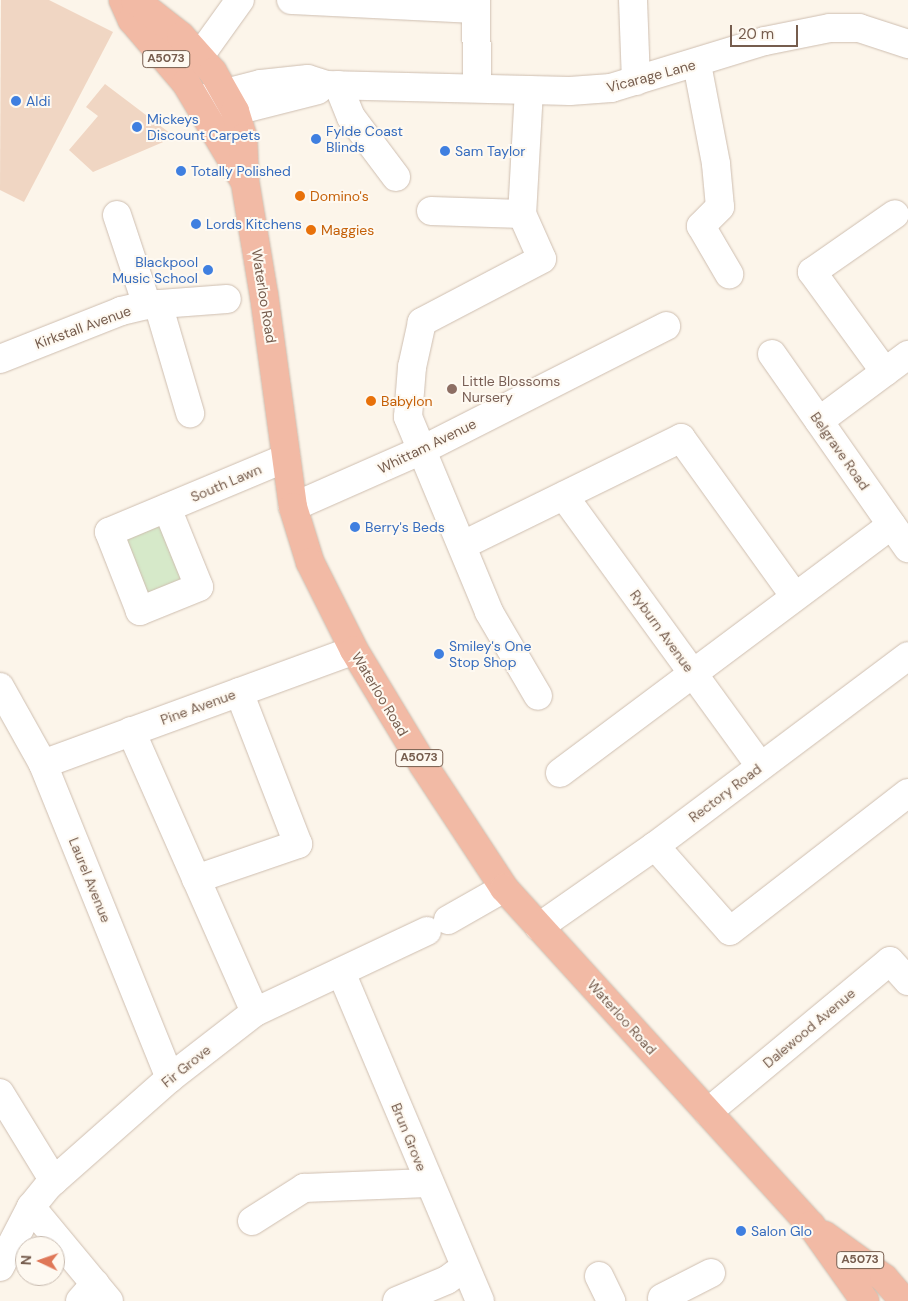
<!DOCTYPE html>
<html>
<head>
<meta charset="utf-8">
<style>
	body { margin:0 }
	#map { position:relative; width:908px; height:1301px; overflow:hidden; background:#fcf5ea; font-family:"DM Sans",sans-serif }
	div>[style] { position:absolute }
	.green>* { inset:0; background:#d6e9c9 }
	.building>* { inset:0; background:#f0d6c3 }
	.roads { filter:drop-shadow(0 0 1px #cebeb0) drop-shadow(0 0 1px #cebeb0) }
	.minor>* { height:28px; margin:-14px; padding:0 14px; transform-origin:14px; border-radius:14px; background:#fff }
	.highway>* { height:28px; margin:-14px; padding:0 14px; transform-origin:14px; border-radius:14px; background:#f2baa5 }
	.dots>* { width:14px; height:14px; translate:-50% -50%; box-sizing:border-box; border:2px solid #fef9f1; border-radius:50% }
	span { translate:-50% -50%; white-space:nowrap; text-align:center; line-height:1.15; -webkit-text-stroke:4px #fef9f1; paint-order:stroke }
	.shield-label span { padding:1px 4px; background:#fef9f1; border:1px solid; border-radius:4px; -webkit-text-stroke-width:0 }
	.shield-label { font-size:12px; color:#765d4e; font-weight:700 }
	.street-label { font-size:14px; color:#765d4e }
	.shop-label { font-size:14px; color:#366cbe }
	.left { translate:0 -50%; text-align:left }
	.right { translate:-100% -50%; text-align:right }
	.food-label { font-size:14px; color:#c56008 }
	.education-label { font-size:14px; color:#785e54 }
	.north { position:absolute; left:15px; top:1236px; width:50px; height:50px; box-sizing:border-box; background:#fef9f1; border:1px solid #c8bbb0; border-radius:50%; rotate:273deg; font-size:14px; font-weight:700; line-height:20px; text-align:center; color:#765d4e }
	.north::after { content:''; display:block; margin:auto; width:18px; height:22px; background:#df7757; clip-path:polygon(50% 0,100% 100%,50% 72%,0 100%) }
	.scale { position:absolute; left:730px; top:25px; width:68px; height:22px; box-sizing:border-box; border:2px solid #765d4e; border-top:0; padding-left:6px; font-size:15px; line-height:18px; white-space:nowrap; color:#765d4e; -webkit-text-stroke:4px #fef9f1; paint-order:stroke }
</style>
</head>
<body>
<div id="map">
	<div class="green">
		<i style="clip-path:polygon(167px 508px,199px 587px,140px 611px,109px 532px)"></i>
	</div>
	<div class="building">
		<i style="clip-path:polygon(1px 0,49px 0,113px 32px,24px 202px,0 190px)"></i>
		<i style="clip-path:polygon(105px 84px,175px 137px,93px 172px,69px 150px,98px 116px,86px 107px)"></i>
	</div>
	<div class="roads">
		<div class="minor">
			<i style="left:291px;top:0;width:185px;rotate:2.8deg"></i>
			<i style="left:476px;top:0;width:88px;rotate:89.3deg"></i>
			<i style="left:633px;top:0;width:81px;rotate:87.9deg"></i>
			<i style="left:199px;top:57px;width:70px;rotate:-54.3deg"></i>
			<i style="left:697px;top:64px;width:102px;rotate:79.2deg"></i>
			<i style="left:716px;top:164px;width:43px;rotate:84.7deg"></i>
			<i style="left:720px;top:207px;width:27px;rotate:135deg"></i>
			<i style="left:701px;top:226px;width:56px;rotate:59.7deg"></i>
			<i style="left:338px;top:85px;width:35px;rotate:68deg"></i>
			<i style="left:351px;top:117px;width:75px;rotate:53.1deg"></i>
			<i style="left:529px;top:90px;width:124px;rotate:93.2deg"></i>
			<i style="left:522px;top:214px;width:49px;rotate:66deg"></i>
			<i style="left:542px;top:259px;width:136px;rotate:152.3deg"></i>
			<i style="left:422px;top:322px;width:46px;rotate:102.5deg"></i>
			<i style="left:412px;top:367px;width:50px;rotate:94.6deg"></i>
			<i style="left:408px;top:417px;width:211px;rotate:67.4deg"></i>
			<i style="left:489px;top:612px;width:97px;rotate:59.7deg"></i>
			<i style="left:202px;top:99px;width:61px;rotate:-14.3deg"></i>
			<i style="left:261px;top:84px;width:47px;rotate:-6.1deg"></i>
			<i style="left:308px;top:79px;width:19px;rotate:18deg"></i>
			<i style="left:326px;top:85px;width:244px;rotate:1.4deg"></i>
			<i style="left:570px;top:91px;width:41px;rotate:-4.2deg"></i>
			<i style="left:611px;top:88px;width:161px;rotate:-17deg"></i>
			<i style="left:765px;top:41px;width:66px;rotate:-11.3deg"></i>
			<i style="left:830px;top:28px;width:29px"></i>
			<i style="left:859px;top:28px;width:52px;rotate:18.1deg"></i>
			<i style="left:212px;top:117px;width:109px;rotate:-14.3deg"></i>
			<i style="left:431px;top:211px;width:91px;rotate:1.9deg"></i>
			<i style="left:117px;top:215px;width:95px;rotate:71.6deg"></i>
			<i style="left:158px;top:304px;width:114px;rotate:73.6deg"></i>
			<i style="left:772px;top:354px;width:237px;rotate:55deg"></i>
			<i style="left:0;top:359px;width:130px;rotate:-21.6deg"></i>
			<i style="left:121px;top:311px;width:27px;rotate:-13deg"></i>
			<i style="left:147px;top:305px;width:80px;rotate:-4.3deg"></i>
			<i style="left:885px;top:372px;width:124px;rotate:-126.1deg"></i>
			<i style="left:812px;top:272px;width:101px;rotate:-34.9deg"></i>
			<i style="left:819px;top:421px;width:111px;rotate:-36.6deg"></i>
			<i style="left:564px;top:496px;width:334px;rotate:54deg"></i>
			<i style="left:293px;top:507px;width:139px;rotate:-23.8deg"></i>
			<i style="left:420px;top:451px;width:276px;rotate:-26.9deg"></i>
			<i style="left:167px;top:508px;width:85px;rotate:67.9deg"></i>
			<i style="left:199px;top:587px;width:64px;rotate:157.9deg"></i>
			<i style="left:140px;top:611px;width:85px;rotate:-111.4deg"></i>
			<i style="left:109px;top:532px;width:192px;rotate:-22.7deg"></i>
			<i style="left:463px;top:545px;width:243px;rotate:-26.1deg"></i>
			<i style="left:681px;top:438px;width:193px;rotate:54.3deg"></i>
			<i style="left:0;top:687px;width:88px;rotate:60.8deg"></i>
			<i style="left:43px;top:764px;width:339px;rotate:68deg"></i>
			<i style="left:131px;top:731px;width:307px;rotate:66.2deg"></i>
			<i style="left:43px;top:764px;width:331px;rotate:-20.1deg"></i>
			<i style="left:560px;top:773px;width:414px;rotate:-36.8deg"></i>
			<i style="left:655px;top:846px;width:113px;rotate:48.6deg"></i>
			<i style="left:730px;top:931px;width:225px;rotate:-37.8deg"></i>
			<i style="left:196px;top:879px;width:108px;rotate:-18.9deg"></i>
			<i style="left:298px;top:844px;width:163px;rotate:-111.2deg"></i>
			<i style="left:448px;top:920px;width:64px;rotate:-29.7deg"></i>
			<i style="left:539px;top:927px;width:141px;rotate:-34.9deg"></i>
			<i style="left:655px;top:846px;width:316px;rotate:-36.9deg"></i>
			<i style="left:341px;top:972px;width:357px;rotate:67.1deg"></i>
			<i style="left:0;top:1093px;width:103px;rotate:58.5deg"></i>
			<i style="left:708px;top:1112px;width:236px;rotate:-39.7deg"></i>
			<i style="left:890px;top:961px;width:27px;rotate:48deg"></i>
			<i style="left:31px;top:1207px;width:122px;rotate:50.3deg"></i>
			<i style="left:252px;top:1221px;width:62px;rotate:-32.4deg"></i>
			<i style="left:304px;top:1188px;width:124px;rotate:-2.3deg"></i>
			<i style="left:0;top:1267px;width:68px;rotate:-62.7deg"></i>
			<i style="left:31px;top:1207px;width:28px;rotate:-51deg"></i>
			<i style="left:49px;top:1185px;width:162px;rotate:-41.5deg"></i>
			<i style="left:170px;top:1078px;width:108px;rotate:-37.8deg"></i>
			<i style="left:255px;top:1012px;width:190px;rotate:-25.2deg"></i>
			<i style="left:599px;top:1276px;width:28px;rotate:64deg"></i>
			<i style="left:662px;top:1298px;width:55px;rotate:-27deg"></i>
			<i style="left:80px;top:1301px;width:23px;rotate:-49deg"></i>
			<i style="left:397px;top:1301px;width:54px;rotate:-22.8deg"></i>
			<i style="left:447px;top:1280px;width:22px;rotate:-36deg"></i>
		</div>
		<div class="highway">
			<i style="left:123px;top:0;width:22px;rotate:66deg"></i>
			<i style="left:132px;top:20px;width:83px;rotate:49.4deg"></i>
			<i style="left:186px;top:83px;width:115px;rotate:59.2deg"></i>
			<i style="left:135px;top:0;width:58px;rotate:38deg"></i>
			<i style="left:181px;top:36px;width:48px;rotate:48.4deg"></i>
			<i style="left:213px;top:72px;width:45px;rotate:60.6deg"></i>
			<i style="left:235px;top:111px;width:28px;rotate:73deg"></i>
			<i style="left:243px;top:138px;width:44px;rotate:87.4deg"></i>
			<i style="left:245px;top:182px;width:115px;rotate:80.5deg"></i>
			<i style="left:264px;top:295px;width:214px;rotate:82.2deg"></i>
			<i style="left:293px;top:507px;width:58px;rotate:72.8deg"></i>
			<i style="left:310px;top:562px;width:98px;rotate:63.4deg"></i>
			<i style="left:354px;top:650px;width:135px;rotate:58.9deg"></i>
			<i style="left:424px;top:766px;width:146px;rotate:56.7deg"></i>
			<i style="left:504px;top:888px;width:456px;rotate:47.7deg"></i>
			<i style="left:811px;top:1225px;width:93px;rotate:54.6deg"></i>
			<i style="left:824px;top:1235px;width:74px;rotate:35.6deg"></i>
			<i style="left:884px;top:1278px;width:30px;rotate:49deg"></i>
		</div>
	</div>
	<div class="dots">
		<i style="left:16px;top:101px;background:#3f7fe0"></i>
		<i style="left:137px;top:127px;background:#3f7fe0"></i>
		<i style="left:316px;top:139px;background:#3f7fe0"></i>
		<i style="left:445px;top:151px;background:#3f7fe0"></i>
		<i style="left:181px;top:171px;background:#3f7fe0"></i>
		<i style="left:300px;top:196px;background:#e8710a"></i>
		<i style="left:196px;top:224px;background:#3f7fe0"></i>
		<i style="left:311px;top:230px;background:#e8710a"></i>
		<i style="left:208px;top:270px;background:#3f7fe0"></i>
		<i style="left:452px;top:389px;background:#8d6e63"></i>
		<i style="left:371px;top:401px;background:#e8710a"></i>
		<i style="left:355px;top:527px;background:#3f7fe0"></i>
		<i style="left:439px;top:654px;background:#3f7fe0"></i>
		<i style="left:741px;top:1231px;background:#3f7fe0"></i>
	</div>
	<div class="shield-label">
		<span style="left:166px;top:59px">A5073</span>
		<span style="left:419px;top:758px">A5073</span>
		<span style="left:860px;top:1260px">A5073</span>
	</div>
	<div class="street-label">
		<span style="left:651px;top:76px;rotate:-15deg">Vicarage Lane</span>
		<span style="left:264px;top:296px;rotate:81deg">Waterloo Road</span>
		<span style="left:83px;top:327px;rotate:-20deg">Kirkstall Avenue</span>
		<span style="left:427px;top:446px;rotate:-26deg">Whittam Avenue</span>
		<span style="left:840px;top:451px;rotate:55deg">Belgrave Road</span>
		<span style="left:226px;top:483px;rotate:-23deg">South Lawn</span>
		<span style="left:662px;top:631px;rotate:54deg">Ryburn Avenue</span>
		<span style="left:380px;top:694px;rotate:59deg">Waterloo Road</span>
		<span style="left:198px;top:707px;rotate:-20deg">Pine Avenue</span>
		<span style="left:725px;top:793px;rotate:-37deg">Rectory Road</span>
		<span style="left:90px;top:880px;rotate:68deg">Laurel Avenue</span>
		<span style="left:622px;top:1017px;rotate:48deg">Waterloo Road</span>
		<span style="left:809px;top:1028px;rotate:-40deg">Dalewood Avenue</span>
		<span style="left:186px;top:1066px;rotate:-39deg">Fir Grove</span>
		<span style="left:409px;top:1137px;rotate:68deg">Brun Grove</span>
	</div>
	<div class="shop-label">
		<span class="left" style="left:26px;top:101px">Aldi</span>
		<span class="left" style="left:147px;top:127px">Mickeys<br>Discount Carpets</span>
		<span class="left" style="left:326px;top:139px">Fylde Coast<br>Blinds</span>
		<span class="left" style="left:455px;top:151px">Sam Taylor</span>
		<span class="left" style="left:191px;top:171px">Totally Polished</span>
		<span class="left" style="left:206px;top:224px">Lords Kitchens</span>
		<span class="right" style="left:198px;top:270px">Blackpool<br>Music School</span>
		<span class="left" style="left:365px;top:527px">Berry's Beds</span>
		<span class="left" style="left:449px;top:654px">Smiley's One<br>Stop Shop</span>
		<span class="left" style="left:751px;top:1231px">Salon Glo</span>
	</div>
	<div class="food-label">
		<span class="left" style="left:310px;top:196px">Domino's</span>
		<span class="left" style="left:321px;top:230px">Maggies</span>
		<span class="left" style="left:381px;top:401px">Babylon</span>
	</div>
	<div class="education-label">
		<span class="left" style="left:462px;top:389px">Little Blossoms<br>Nursery</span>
	</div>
	<div class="north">N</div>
	<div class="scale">20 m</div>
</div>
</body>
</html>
